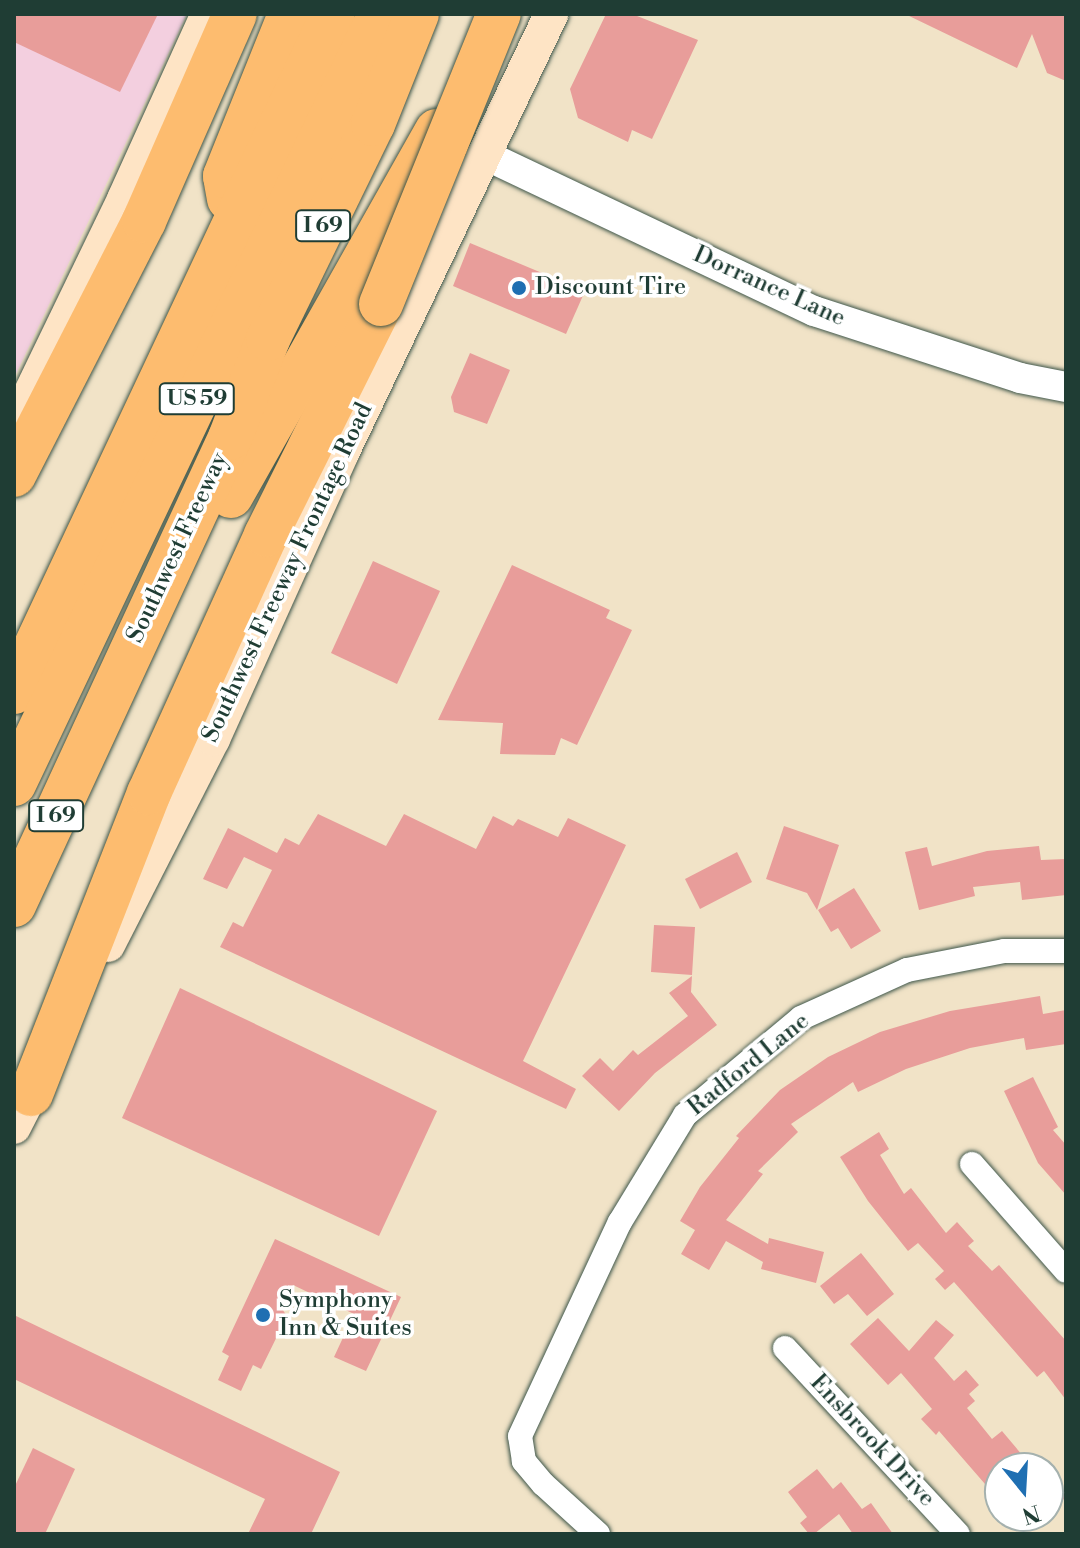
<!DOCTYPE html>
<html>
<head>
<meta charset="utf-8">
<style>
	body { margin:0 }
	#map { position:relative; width:1080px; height:1548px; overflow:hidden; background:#f1e3c7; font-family:"Libre Bodoni",serif }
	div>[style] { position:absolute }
	.built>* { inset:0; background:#f3cfdf }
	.building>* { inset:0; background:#e89d9a }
	.roads { filter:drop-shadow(0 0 2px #3e564a) drop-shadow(0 0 2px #3e564a) }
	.minor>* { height:24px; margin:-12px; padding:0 12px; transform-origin:12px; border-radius:12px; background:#fff }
	.tertiary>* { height:30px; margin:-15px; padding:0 15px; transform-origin:15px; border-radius:15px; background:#fff }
	.secondary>* { height:34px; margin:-17px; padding:0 17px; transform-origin:17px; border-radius:17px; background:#fee4c5 }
	.motorway>* { height:44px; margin:-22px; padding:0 22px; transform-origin:22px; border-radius:22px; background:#fdbc6f }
	.bridges { filter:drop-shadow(0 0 2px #3e564a) drop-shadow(0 0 2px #3e564a) }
	.motorway-bridge>* { height:44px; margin:-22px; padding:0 22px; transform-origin:22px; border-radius:22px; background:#fdbc6f }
	.dots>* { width:22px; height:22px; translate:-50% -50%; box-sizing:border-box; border:4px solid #fff; border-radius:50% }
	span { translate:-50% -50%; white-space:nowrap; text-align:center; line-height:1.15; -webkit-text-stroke:7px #fff; paint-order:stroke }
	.shield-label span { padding:2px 6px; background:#fff; border:2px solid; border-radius:6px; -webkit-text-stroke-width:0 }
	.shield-label { font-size:22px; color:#1f3d34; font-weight:700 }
	.street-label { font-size:24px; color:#1f3d34 }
	.poi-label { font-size:24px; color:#1f3d34 }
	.left { translate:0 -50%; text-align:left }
	.frame { position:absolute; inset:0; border:16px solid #1f3d34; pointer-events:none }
	.north { position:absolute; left:984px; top:1452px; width:80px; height:80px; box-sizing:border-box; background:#fff; border:2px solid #a5b1ae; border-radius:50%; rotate:162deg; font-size:22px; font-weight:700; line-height:32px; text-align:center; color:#1f3d34 }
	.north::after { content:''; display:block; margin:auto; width:28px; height:36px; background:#1f6fb2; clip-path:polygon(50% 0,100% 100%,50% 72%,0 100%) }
</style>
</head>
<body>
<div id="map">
	<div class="built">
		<i style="clip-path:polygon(14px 14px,187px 14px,14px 378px)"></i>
	</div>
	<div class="building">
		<i style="clip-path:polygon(14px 14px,158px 14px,120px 92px,14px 42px)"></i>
		<i style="clip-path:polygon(606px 14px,632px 14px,698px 40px,652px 139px,632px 130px,628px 142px,578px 118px,570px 89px)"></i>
		<i style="clip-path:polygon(905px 14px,1066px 14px,1066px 81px,1047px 73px,1032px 34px,1017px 68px)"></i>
		<i style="clip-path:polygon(470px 243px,585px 291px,566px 334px,453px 286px)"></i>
		<i style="clip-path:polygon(470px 353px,510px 370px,487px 424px,454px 412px,451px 397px)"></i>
		<i style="clip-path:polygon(373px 561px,440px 591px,397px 684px,331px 653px)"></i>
		<i style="clip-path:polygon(512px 565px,610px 610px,606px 618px,632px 630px,577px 745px,561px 738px,555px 755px,500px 754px,503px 723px,438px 720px)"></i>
		<i style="clip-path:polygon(318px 814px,386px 846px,404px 814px,476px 849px,493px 816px,513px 826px,518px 819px,558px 837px,568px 818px,626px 845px,523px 1061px,576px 1089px,566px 1109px,220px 947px,233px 922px,243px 927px,272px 870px,244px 857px,227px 889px,203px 879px,228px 828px,277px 853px,285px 838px,299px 845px)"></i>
		<i style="clip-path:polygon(784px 826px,839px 845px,817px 910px,807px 893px,766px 879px)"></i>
		<i style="clip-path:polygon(1039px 846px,1041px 860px,1066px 859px,1066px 895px,1022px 900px,1020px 882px,973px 887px,975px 896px,919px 910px,905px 852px,927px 847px,932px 866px,987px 851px)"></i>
		<i style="clip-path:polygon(737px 852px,752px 882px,700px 909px,685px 879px)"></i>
		<i style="clip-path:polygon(854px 888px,881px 931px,851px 949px,838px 928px,831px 932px,818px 910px)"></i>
		<i style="clip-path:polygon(654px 925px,695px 927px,692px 975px,651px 972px)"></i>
		<i style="clip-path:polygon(692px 976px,691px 992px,717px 1025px,655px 1073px,619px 1111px,582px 1076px,600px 1058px,613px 1071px,633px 1050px,638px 1055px,688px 1016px,669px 993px)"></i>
		<i style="clip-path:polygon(180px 988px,437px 1111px,379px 1236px,122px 1118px)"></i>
		<i style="clip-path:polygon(1040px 996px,1043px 1014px,1066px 1010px,1066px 1044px,1026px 1050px,1024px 1038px,970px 1048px,906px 1069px,858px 1092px,853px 1082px,791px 1124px,798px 1132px,758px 1171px,763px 1174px,726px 1220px,768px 1244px,769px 1238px,824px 1252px,816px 1283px,761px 1269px,763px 1262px,726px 1241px,709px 1270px,681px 1254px,695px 1230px,680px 1221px,700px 1187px,739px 1138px,736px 1136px,780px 1090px,828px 1057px,880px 1032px,950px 1011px)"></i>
		<i style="clip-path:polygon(1033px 1077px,1058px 1127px,1053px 1130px,1066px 1145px,1066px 1195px,1038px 1163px,1004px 1091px)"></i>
		<i style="clip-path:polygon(879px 1132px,889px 1149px,880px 1155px,904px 1194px,911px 1188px,946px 1233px,957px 1222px,974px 1241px,968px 1246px,992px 1271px,999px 1265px,1066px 1341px,1066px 1400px,1044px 1371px,1037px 1377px,954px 1282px,945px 1290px,935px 1279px,944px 1271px,918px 1243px,908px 1251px,868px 1201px,840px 1157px)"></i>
		<i style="clip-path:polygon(275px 1239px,401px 1297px,366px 1371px,334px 1357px,354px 1314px,293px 1285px,282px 1309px,287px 1316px,261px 1369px,253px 1365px,241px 1391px,218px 1380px,229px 1356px,222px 1352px)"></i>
		<i style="clip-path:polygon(861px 1253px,894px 1294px,867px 1316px,848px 1294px,834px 1304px,820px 1286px)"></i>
		<i style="clip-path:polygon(14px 1315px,340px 1472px,311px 1534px,248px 1534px,265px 1499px,14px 1379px)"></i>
		<i style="clip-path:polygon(878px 1318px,909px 1351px,936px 1320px,954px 1335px,934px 1358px,954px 1381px,966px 1370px,979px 1385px,969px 1394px,975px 1401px,967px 1408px,992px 1439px,1002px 1431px,1033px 1468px,1000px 1468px,985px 1484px,939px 1431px,936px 1435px,921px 1419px,932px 1409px,901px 1373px,888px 1385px,850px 1344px)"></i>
		<i style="clip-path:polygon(33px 1448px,75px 1469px,45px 1534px,14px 1534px,14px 1488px)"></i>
		<i style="clip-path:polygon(817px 1469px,833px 1489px,841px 1482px,862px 1509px,871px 1503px,893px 1534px,853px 1534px,839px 1514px,814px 1534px,809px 1534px,800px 1523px,807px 1517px,788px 1492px)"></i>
		<i style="clip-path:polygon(1048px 1473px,1066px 1497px,1048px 1514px)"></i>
	</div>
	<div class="roads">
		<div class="minor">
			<i style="left:972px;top:1164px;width:142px;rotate:48.7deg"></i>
			<i style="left:785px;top:1348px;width:254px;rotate:47.1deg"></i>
			<i style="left:598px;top:1534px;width:74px;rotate:-137.7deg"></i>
			<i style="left:543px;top:1484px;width:30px;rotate:-130deg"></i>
			<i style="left:524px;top:1461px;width:25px;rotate:-99deg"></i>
			<i style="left:520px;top:1436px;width:236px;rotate:-65deg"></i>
			<i style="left:620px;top:1222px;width:125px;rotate:-58.7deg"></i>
			<i style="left:685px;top:1115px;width:151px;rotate:-39.9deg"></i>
			<i style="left:801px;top:1018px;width:116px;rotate:-24.4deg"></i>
			<i style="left:907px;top:970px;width:99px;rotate:-11.1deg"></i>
			<i style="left:1004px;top:951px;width:62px"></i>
		</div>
		<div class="tertiary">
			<i style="left:485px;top:155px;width:364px;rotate:25.4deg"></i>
			<i style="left:814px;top:311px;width:217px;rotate:18deg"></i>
			<i style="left:1020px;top:378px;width:47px;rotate:11.1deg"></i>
		</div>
		<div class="secondary">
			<i style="left:14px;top:427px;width:253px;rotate:-64.2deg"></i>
			<i style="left:124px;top:199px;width:203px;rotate:-65.6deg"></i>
			<i style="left:108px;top:945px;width:231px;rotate:-63deg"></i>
			<i style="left:213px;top:739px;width:314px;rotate:-65.7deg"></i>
			<i style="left:342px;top:453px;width:486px;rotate:-64.5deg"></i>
			<i style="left:14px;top:1127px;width:59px;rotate:-63deg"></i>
		</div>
		<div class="motorway">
			<i style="left:229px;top:199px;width:23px;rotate:-100deg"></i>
			<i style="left:225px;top:176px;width:175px;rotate:-68.1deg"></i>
			<i style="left:14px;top:475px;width:285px;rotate:-62.9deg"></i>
			<i style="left:144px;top:221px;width:226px;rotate:-66.3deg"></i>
			<i style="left:231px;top:496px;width:419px;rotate:-60.6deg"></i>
			<i style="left:14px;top:692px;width:749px;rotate:-64.8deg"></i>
			<i style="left:14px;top:784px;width:853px;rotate:-64.58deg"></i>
			<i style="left:14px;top:905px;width:515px;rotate:-65.18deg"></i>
			<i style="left:230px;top:438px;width:106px;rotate:-69deg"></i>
			<i style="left:268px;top:339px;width:239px;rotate:-64deg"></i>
			<i style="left:373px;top:124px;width:118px;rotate:-68.2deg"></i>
			<i style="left:31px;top:1094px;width:323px;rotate:-68.6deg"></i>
			<i style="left:149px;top:793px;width:283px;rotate:-65.6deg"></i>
			<i style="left:266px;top:535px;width:258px;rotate:-63.5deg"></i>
		</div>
	</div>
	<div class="bridges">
		<div class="motorway-bridge">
			<i style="left:381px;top:304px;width:313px;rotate:-67.9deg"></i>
		</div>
	</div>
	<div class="dots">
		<i style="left:519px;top:288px;background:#1f6fb2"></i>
		<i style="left:263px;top:1315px;background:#1f6fb2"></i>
	</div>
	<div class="shield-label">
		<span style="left:323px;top:226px">I 69</span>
		<span style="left:197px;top:399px">US 59</span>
		<span style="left:56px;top:816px">I 69</span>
	</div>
	<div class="street-label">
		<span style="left:769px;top:287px;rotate:24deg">Dorrance Lane</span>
		<span style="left:178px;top:548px;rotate:-65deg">Southwest Freeway</span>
		<span style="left:288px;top:573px;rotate:-65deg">Southwest Freeway Frontage Road</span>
		<span style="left:749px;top:1065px;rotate:-39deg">Radford Lane</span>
		<span style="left:872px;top:1441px;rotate:47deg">Ensbrook Drive</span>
	</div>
	<div class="poi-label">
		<span class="left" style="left:535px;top:288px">Discount Tire</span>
		<span class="left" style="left:279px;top:1315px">Symphony<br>Inn &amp; Suites</span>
	</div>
	<div class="frame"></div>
	<div class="north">N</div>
</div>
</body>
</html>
